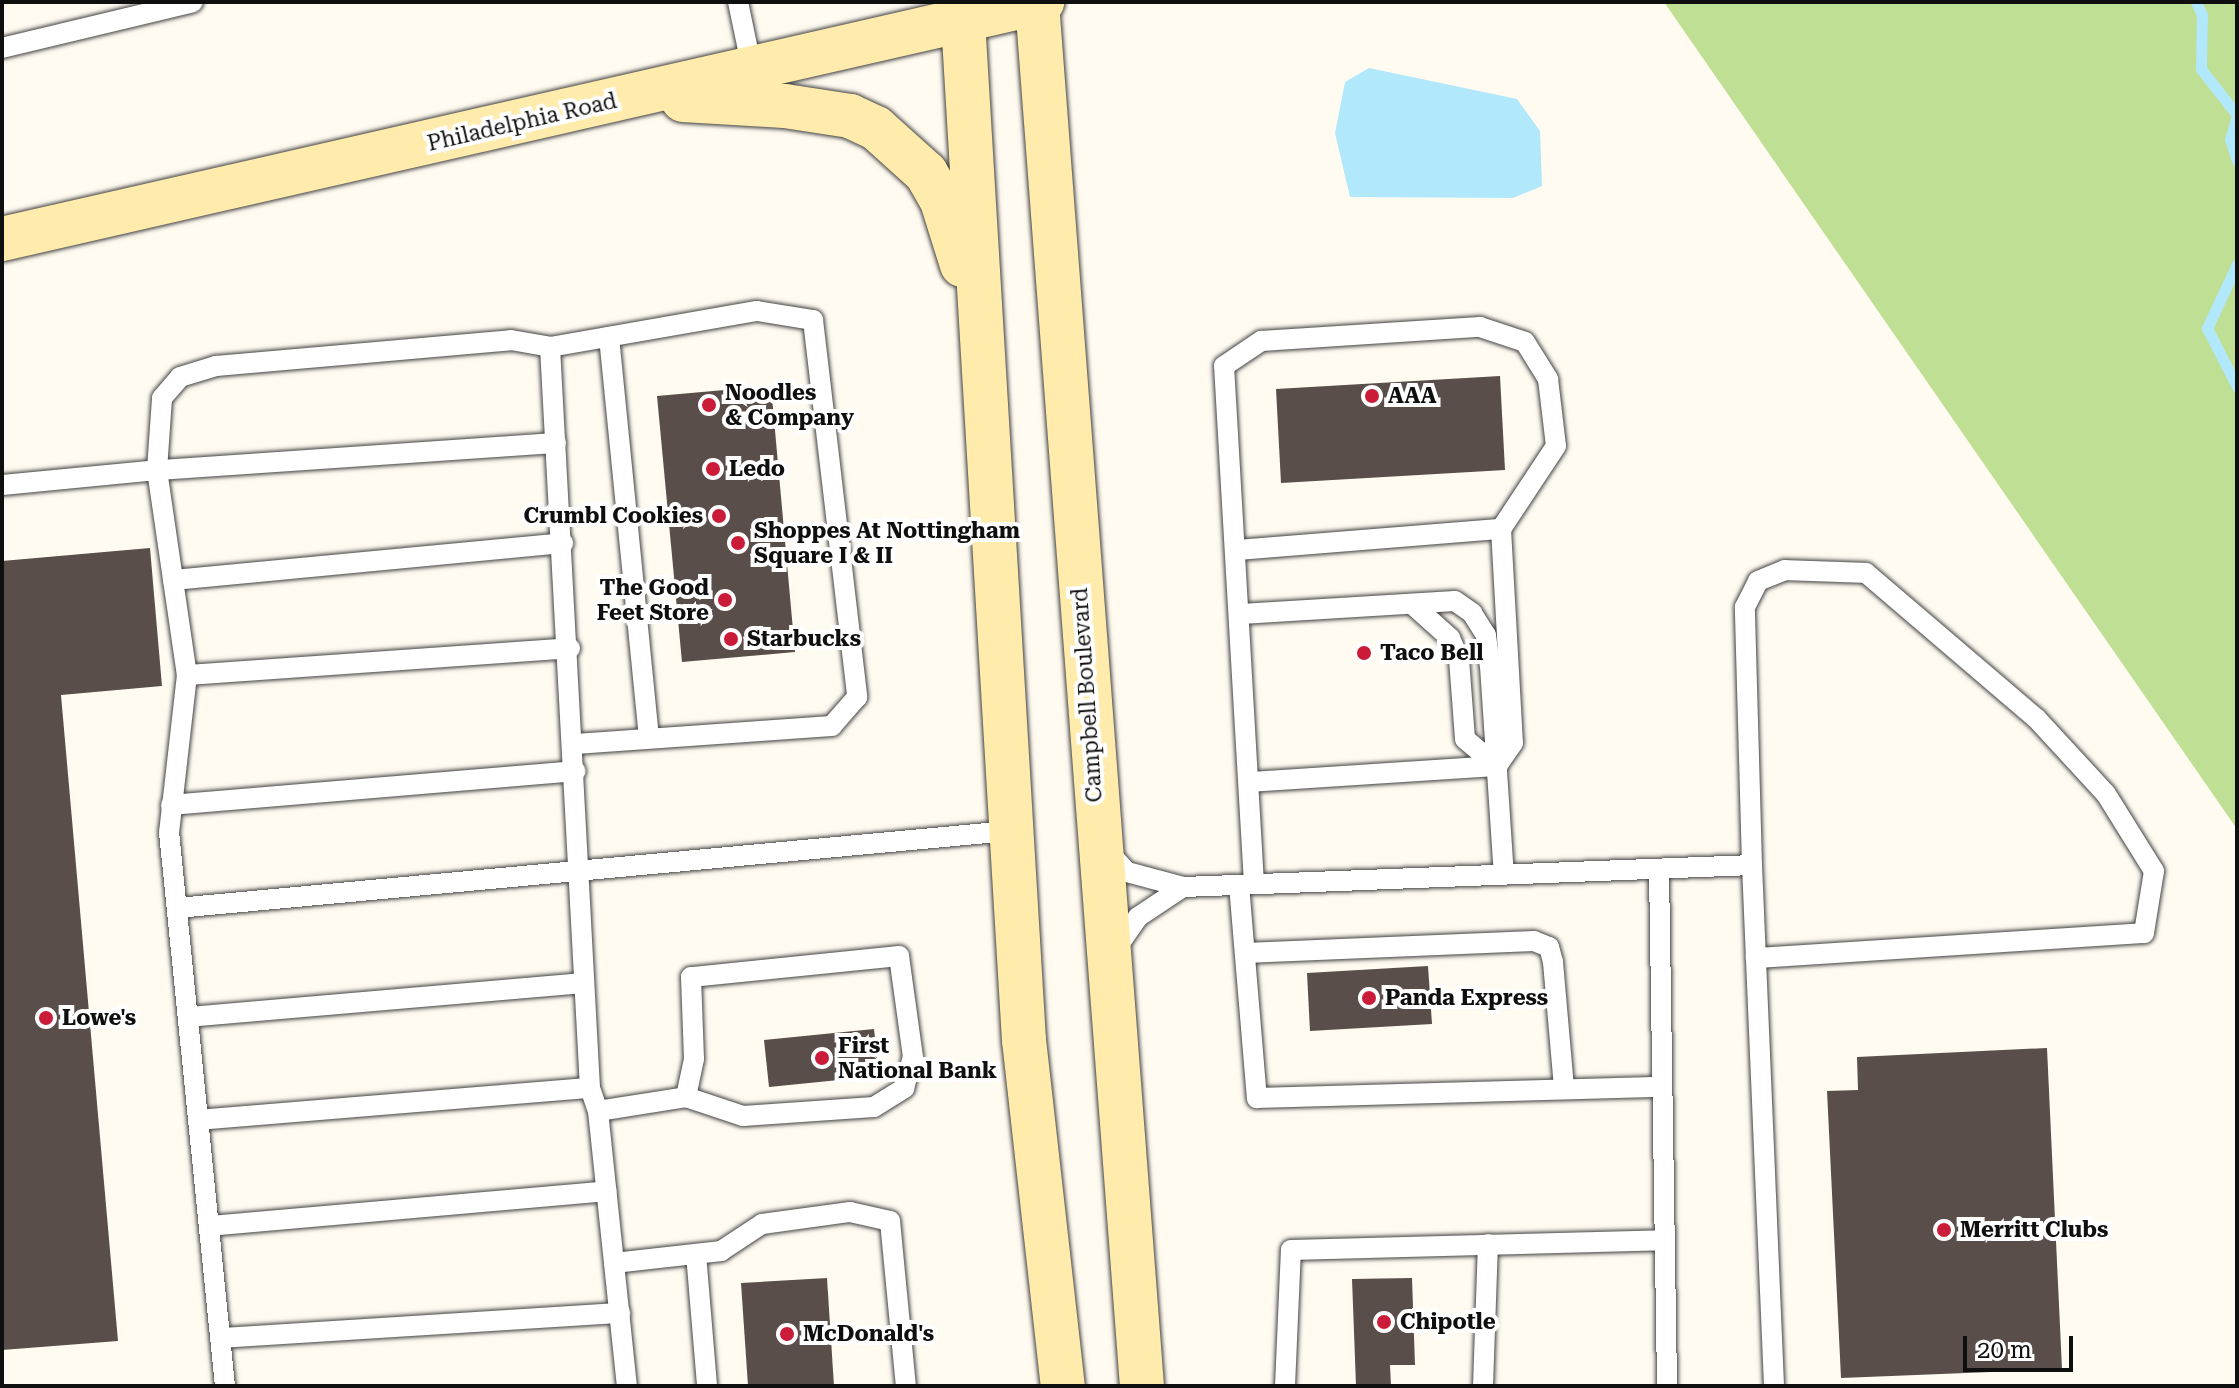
<!DOCTYPE html>
<html>
<head>
<meta charset="utf-8">
<style>
	body { margin:0 }
	#map { position:relative; width:2239px; height:1388px; overflow:hidden; background:#fffbf1; font-family:"Roboto Serif",serif }
	div>[style] { position:absolute }
	.forest>* { inset:0; background:#bfdf95 }
	.water>* { inset:0; background:#b1e8fb }
	.stream>* { height:11px; margin:-5.5px; padding:0 5.5px; transform-origin:5.5px; border-radius:5.5px; background:#b1e8fb }
	.building>* { inset:0; background:#594e4a }
	.roads { filter:drop-shadow(0 0 2px #424242) drop-shadow(0 0 2px #424242) }
	.service>* { height:20px; margin:-10px; padding:0 10px; transform-origin:10px; border-radius:10px; background:#fff }
	.secondary>* { height:44px; margin:-22px; padding:0 22px; transform-origin:22px; border-radius:22px; background:#ffecac }
	.dots>* { width:22px; height:22px; translate:-50% -50%; box-sizing:border-box; border:4px solid #fff; border-radius:50% }
	span { translate:-50% -50%; white-space:nowrap; text-align:center; line-height:1.15; -webkit-text-stroke:8px #fff; paint-order:stroke }
	.street-label { font-size:22px; color:#0f0f0f }
	.poi-label { font-size:22px; color:#0f0f0f; font-weight:700 }
	.left { translate:0 -50%; text-align:left }
	.right { translate:-100% -50%; text-align:right }
	.frame { position:absolute; inset:0; border:4px solid #0f0f0f; pointer-events:none }
	.scale { position:absolute; left:1963px; top:1336px; width:110px; height:36px; box-sizing:border-box; border:4px solid #0f0f0f; border-top:0; padding-left:10px; font-size:24px; line-height:28px; white-space:nowrap; color:#0f0f0f; -webkit-text-stroke:6px #fff; paint-order:stroke }
</style>
</head>
<body>
<div id="map">
	<div class="forest">
		<i style="clip-path:polygon(1664px 2px,2237px 2px,2237px 829px,2004px 493px)"></i>
	</div>
	<div class="water">
		<i style="clip-path:polygon(1369px 68px,1517px 99px,1540px 131px,1542px 186px,1513px 198px,1350px 197px,1335px 133px,1345px 82px)"></i>
	</div>
	<div class="stream">
		<i style="left:2196px;top:2px;width:14px;rotate:65deg"></i>
		<i style="left:2202px;top:15px;width:54px;rotate:91.1deg"></i>
		<i style="left:2201px;top:69px;width:58px;rotate:52deg"></i>
		<i style="left:2237px;top:116px;width:24px;rotate:107deg"></i>
		<i style="left:2230px;top:139px;width:23px;rotate:72deg"></i>
		<i style="left:2237px;top:264px;width:71px;rotate:115.1deg"></i>
		<i style="left:2207px;top:328px;width:66px;rotate:63deg"></i>
	</div>
	<div class="building">
		<i style="clip-path:polygon(1500px 376px,1505px 470px,1281px 483px,1276px 389px)"></i>
		<i style="clip-path:polygon(771px 386px,795px 652px,682px 662px,657px 396px)"></i>
		<i style="clip-path:polygon(150px 548px,162px 686px,61px 695px,118px 1341px,2px 1350px,2px 561px)"></i>
		<i style="clip-path:polygon(1428px 966px,1432px 1024px,1310px 1031px,1307px 973px)"></i>
		<i style="clip-path:polygon(874px 1029px,879px 1076px,769px 1087px,764px 1040px)"></i>
		<i style="clip-path:polygon(2047px 1048px,2062px 1369px,1841px 1378px,1827px 1091px,1858px 1090px,1857px 1057px)"></i>
		<i style="clip-path:polygon(827px 1278px,834px 1386px,748px 1386px,741px 1283px)"></i>
		<i style="clip-path:polygon(1412px 1278px,1415px 1365px,1390px 1365px,1391px 1386px,1356px 1386px,1352px 1279px)"></i>
	</div>
	<div class="roads">
		<div class="service">
			<i style="left:738px;top:2px;width:68px;rotate:78.2deg"></i>
			<i style="left:2px;top:48px;width:196px;rotate:-13.5deg"></i>
			<i style="left:609px;top:337px;width:403px;rotate:84.3deg"></i>
			<i style="left:550px;top:347px;width:742px;rotate:86.91deg"></i>
			<i style="left:590px;top:1088px;width:24px;rotate:71deg"></i>
			<i style="left:598px;top:1111px;width:277px;rotate:84deg"></i>
			<i style="left:556px;top:443px;width:400px;rotate:176.1deg"></i>
			<i style="left:157px;top:470px;width:72px;rotate:-86deg"></i>
			<i style="left:162px;top:398px;width:28px;rotate:-49deg"></i>
			<i style="left:180px;top:377px;width:38px;rotate:-17deg"></i>
			<i style="left:216px;top:366px;width:296px;rotate:-5deg"></i>
			<i style="left:511px;top:340px;width:40px;rotate:10deg"></i>
			<i style="left:550px;top:347px;width:210px;rotate:-9.9deg"></i>
			<i style="left:757px;top:311px;width:57px;rotate:9.1deg"></i>
			<i style="left:813px;top:320px;width:380px;rotate:83.3deg"></i>
			<i style="left:857px;top:697px;width:38px;rotate:131deg"></i>
			<i style="left:832px;top:726px;width:258px;rotate:176deg"></i>
			<i style="left:2px;top:485px;width:156px;rotate:-5.5deg"></i>
			<i style="left:157px;top:470px;width:207px;rotate:81.7deg"></i>
			<i style="left:187px;top:675px;width:158px;rotate:96.5deg"></i>
			<i style="left:169px;top:832px;width:557px;rotate:84.23deg"></i>
			<i style="left:1238px;top:550px;width:264px;rotate:-4.6deg"></i>
			<i style="left:173px;top:580px;width:392px;rotate:-5.4deg"></i>
			<i style="left:1412px;top:604px;width:51px;rotate:41.8deg"></i>
			<i style="left:1450px;top:638px;width:23px;rotate:67deg"></i>
			<i style="left:1459px;top:659px;width:80px;rotate:85.7deg"></i>
			<i style="left:1465px;top:739px;width:42px;rotate:40.2deg"></i>
			<i style="left:1241px;top:614px;width:214px;rotate:-3.5deg"></i>
			<i style="left:1455px;top:601px;width:21px;rotate:35deg"></i>
			<i style="left:1472px;top:613px;width:26px;rotate:58deg"></i>
			<i style="left:1486px;top:635px;width:31px;rotate:83deg"></i>
			<i style="left:1490px;top:666px;width:209px;rotate:86.2deg"></i>
			<i style="left:187px;top:675px;width:384px;rotate:-4deg"></i>
			<i style="left:1250px;top:782px;width:248px;rotate:-3.7deg"></i>
			<i style="left:171px;top:805px;width:406px;rotate:-4.8deg"></i>
			<i style="left:1106px;top:849px;width:31px;rotate:48deg"></i>
			<i style="left:1127px;top:872px;width:58px;rotate:15deg"></i>
			<i style="left:1183px;top:887px;width:569px;rotate:-2.21deg"></i>
			<i style="left:1752px;top:865px;width:521px;rotate:87.58deg"></i>
			<i style="left:1752px;top:865px;width:258px;rotate:-91.6deg"></i>
			<i style="left:1745px;top:607px;width:29px;rotate:-63deg"></i>
			<i style="left:1758px;top:581px;width:29px;rotate:-22deg"></i>
			<i style="left:1785px;top:570px;width:81px;rotate:2.1deg"></i>
			<i style="left:1866px;top:573px;width:223px;rotate:40.5deg"></i>
			<i style="left:2036px;top:718px;width:103px;rotate:47.4deg"></i>
			<i style="left:2106px;top:794px;width:91px;rotate:58.1deg"></i>
			<i style="left:2154px;top:871px;width:63px;rotate:99.2deg"></i>
			<i style="left:2144px;top:933px;width:389px;rotate:176.3deg"></i>
			<i style="left:1659px;top:869px;width:517px;rotate:89.11deg"></i>
			<i style="left:1254px;top:884px;width:519px;rotate:-93.31deg"></i>
			<i style="left:1224px;top:366px;width:45px;rotate:-34deg"></i>
			<i style="left:1261px;top:341px;width:219px;rotate:-3.7deg"></i>
			<i style="left:1480px;top:327px;width:47px;rotate:18.4deg"></i>
			<i style="left:1525px;top:342px;width:44px;rotate:58.1deg"></i>
			<i style="left:1548px;top:379px;width:67px;rotate:83.2deg"></i>
			<i style="left:1556px;top:446px;width:100px;rotate:123.5deg"></i>
			<i style="left:1501px;top:529px;width:214px;rotate:86.8deg"></i>
			<i style="left:1513px;top:743px;width:28px;rotate:125deg"></i>
			<i style="left:1239px;top:885px;width:214px;rotate:85.2deg"></i>
			<i style="left:1257px;top:1098px;width:404px;rotate:-1.6deg"></i>
			<i style="left:177px;top:908px;width:836px;rotate:-5.29deg"></i>
			<i style="left:1115px;top:950px;width:40px;rotate:-55.1deg"></i>
			<i style="left:1138px;top:917px;width:54px;rotate:-33.7deg"></i>
			<i style="left:1245px;top:953px;width:289px;rotate:-2.4deg"></i>
			<i style="left:1534px;top:941px;width:16px;rotate:22deg"></i>
			<i style="left:1549px;top:947px;width:16px;rotate:75deg"></i>
			<i style="left:1553px;top:962px;width:127px;rotate:85deg"></i>
			<i style="left:188px;top:1017px;width:396px;rotate:-4.9deg"></i>
			<i style="left:598px;top:1111px;width:89px;rotate:-9deg"></i>
			<i style="left:686px;top:1097px;width:60px;rotate:18.4deg"></i>
			<i style="left:743px;top:1116px;width:131px;rotate:-3.9deg"></i>
			<i style="left:874px;top:1107px;width:36px;rotate:-32deg"></i>
			<i style="left:904px;top:1088px;width:32px;rotate:-74deg"></i>
			<i style="left:913px;top:1057px;width:102px;rotate:-97.9deg"></i>
			<i style="left:899px;top:956px;width:209px;rotate:174.2deg"></i>
			<i style="left:691px;top:977px;width:82px;rotate:87.9deg"></i>
			<i style="left:694px;top:1059px;width:39px;rotate:102deg"></i>
			<i style="left:198px;top:1120px;width:393px;rotate:-4.7deg"></i>
			<i style="left:209px;top:1226px;width:399px;rotate:-5deg"></i>
			<i style="left:696px;top:1254px;width:132px;rotate:85.2deg"></i>
			<i style="left:614px;top:1263px;width:108px;rotate:-6.4deg"></i>
			<i style="left:721px;top:1251px;width:49px;rotate:-33.4deg"></i>
			<i style="left:762px;top:1224px;width:89px;rotate:-7.8deg"></i>
			<i style="left:850px;top:1212px;width:41px;rotate:12.7deg"></i>
			<i style="left:890px;top:1221px;width:166px;rotate:84.5deg"></i>
			<i style="left:221px;top:1338px;width:400px;rotate:-3.6deg"></i>
			<i style="left:1285px;top:1386px;width:136px;rotate:-87.5deg"></i>
			<i style="left:1291px;top:1250px;width:372px;rotate:-1.5deg"></i>
			<i style="left:1483px;top:1386px;width:142px;rotate:-88deg"></i>
		</div>
		<div class="secondary">
			<i style="left:1037px;top:3px;width:1387px;rotate:85.66deg"></i>
			<i style="left:963px;top:20px;width:1022px;rotate:86.58deg"></i>
			<i style="left:1024px;top:1040px;width:348px;rotate:83.6deg"></i>
			<i style="left:683px;top:100px;width:102px;rotate:3.4deg"></i>
			<i style="left:785px;top:106px;width:66px;rotate:8.7deg"></i>
			<i style="left:850px;top:116px;width:29px;rotate:25deg"></i>
			<i style="left:876px;top:128px;width:67px;rotate:42deg"></i>
			<i style="left:926px;top:173px;width:32px;rotate:60deg"></i>
			<i style="left:942px;top:201px;width:67px;rotate:72.6deg"></i>
			<i style="left:2px;top:239px;width:1067px;rotate:-12.84deg"></i>
		</div>
	</div>
	<div class="dots">
		<i style="left:1372px;top:396px;background:#ca1c39"></i>
		<i style="left:709px;top:405px;background:#ca1c39"></i>
		<i style="left:713px;top:469px;background:#ca1c39"></i>
		<i style="left:719px;top:516px;background:#ca1c39"></i>
		<i style="left:738px;top:543px;background:#ca1c39"></i>
		<i style="left:725px;top:600px;background:#ca1c39"></i>
		<i style="left:731px;top:639px;background:#ca1c39"></i>
		<i style="left:1364px;top:653px;background:#ca1c39"></i>
		<i style="left:1369px;top:998px;background:#ca1c39"></i>
		<i style="left:46px;top:1018px;background:#ca1c39"></i>
		<i style="left:822px;top:1058px;background:#ca1c39"></i>
		<i style="left:1944px;top:1230px;background:#ca1c39"></i>
		<i style="left:1384px;top:1322px;background:#ca1c39"></i>
		<i style="left:787px;top:1334px;background:#ca1c39"></i>
	</div>
	<div class="street-label">
		<span style="left:522px;top:122px;rotate:-13deg">Philadelphia Road</span>
		<span style="left:1087px;top:695px;rotate:-94deg">Campbell Boulevard</span>
	</div>
	<div class="poi-label">
		<span class="left" style="left:725px;top:405px">Noodles<br>&amp; Company</span>
		<span class="left" style="left:1388px;top:396px">AAA</span>
		<span class="left" style="left:729px;top:469px">Ledo</span>
		<span class="right" style="left:703px;top:516px">Crumbl Cookies</span>
		<span class="left" style="left:754px;top:543px">Shoppes At Nottingham<br>Square I &amp; II</span>
		<span class="right" style="left:709px;top:600px">The Good<br>Feet Store</span>
		<span class="left" style="left:747px;top:639px">Starbucks</span>
		<span class="left" style="left:1380px;top:653px">Taco Bell</span>
		<span class="left" style="left:1385px;top:998px">Panda Express</span>
		<span class="left" style="left:62px;top:1018px">Lowe's</span>
		<span class="left" style="left:838px;top:1058px">First<br>National Bank</span>
		<span class="left" style="left:1960px;top:1230px">Merritt Clubs</span>
		<span class="left" style="left:1400px;top:1322px">Chipotle</span>
		<span class="left" style="left:803px;top:1334px">McDonald's</span>
	</div>
	<div class="frame"></div>
	<div class="scale">20 m</div>
</div>
</body>
</html>
